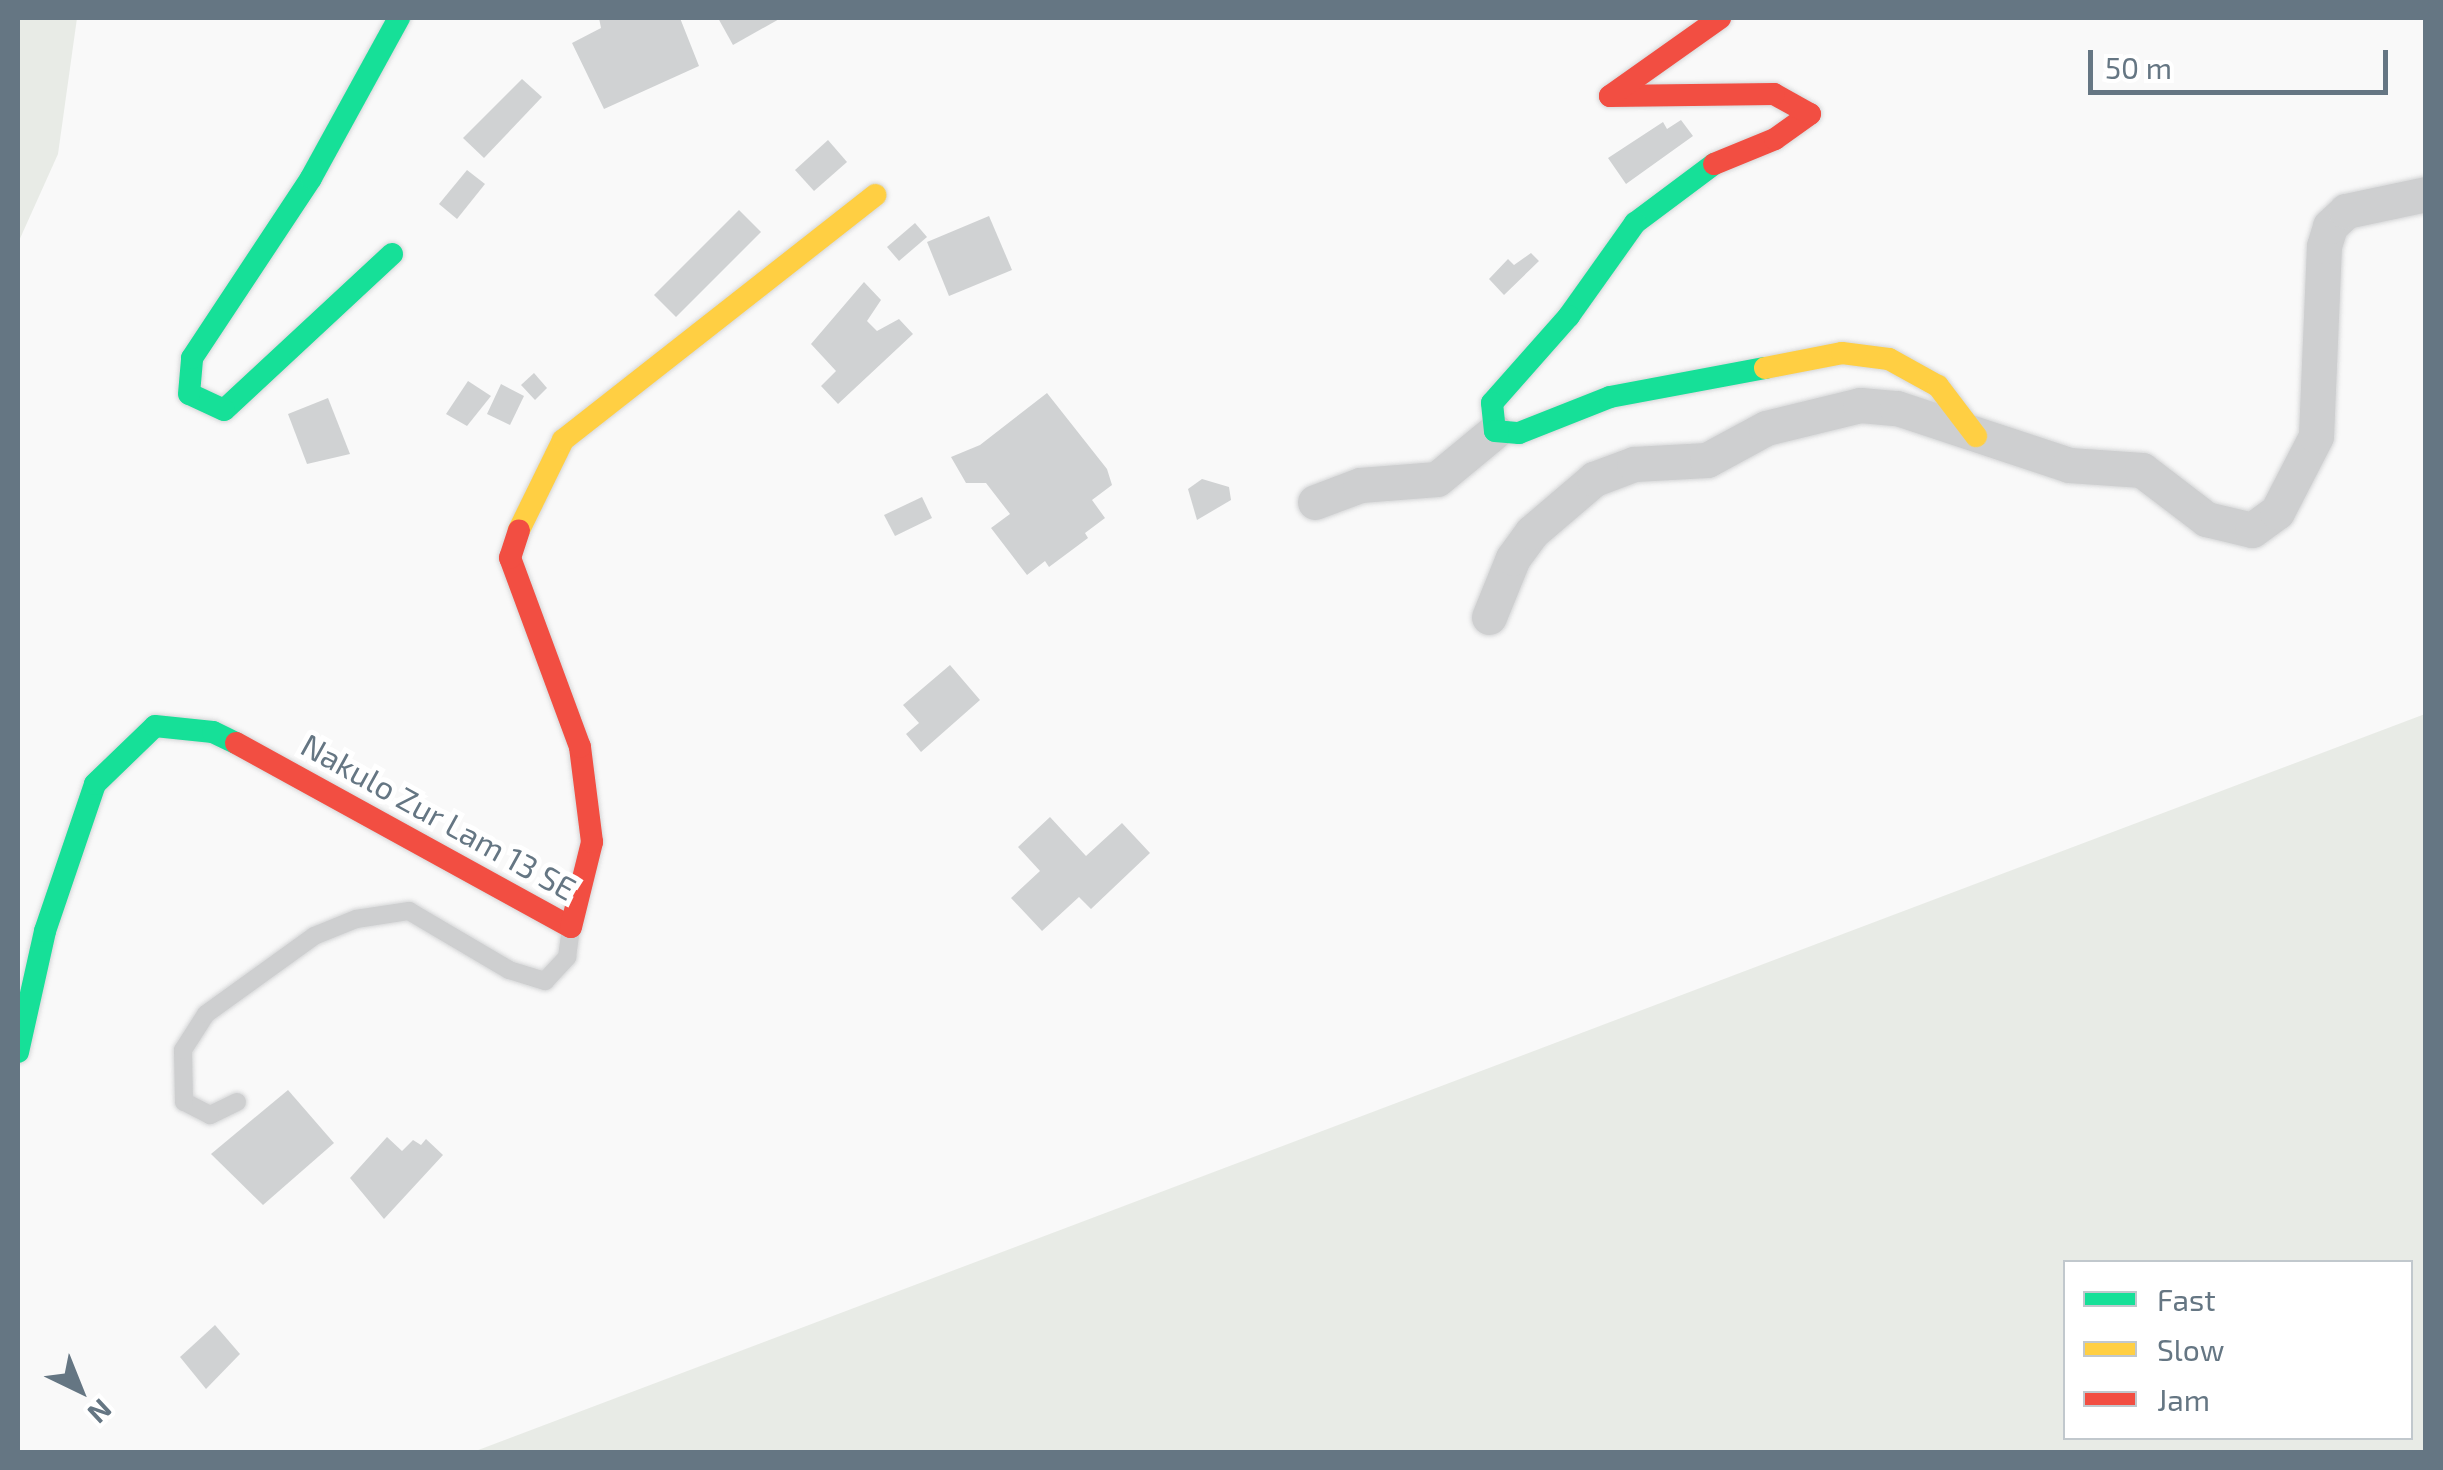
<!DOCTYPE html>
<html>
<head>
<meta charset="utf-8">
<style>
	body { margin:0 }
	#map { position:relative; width:2443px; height:1470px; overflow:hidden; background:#f9f9f9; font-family:"Exo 2",sans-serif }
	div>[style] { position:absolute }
	.green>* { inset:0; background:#e8ebe6 }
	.building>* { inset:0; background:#d0d2d3 }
	.roads { filter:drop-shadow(0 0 2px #d5d6d7) drop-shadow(0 0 2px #d5d6d7) }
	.lane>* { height:18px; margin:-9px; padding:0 9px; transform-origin:9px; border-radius:9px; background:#cecfd0 }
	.street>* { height:35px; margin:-17.5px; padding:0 17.5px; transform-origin:17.5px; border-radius:17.5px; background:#cecfd0 }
	.fast>* { height:22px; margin:-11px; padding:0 11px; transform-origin:11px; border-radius:11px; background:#16e098 }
	.slow>* { height:22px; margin:-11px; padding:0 11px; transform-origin:11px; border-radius:11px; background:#ffcf43 }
	.jam>* { height:22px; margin:-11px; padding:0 11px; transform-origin:11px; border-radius:11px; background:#f24e42 }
	span { translate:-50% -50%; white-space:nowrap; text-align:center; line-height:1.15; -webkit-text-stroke:10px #fff; paint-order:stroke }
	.street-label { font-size:32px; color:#657683 }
	.frame { position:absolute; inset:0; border:20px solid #657683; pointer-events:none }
	.legend { position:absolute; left:2063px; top:1260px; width:350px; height:180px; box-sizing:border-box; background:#fff; border:2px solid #c1c8cd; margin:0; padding:12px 18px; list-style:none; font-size:30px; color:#657683 }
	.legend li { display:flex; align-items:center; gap:20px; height:50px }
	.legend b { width:50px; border:2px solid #c1c8cd }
	.north { position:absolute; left:30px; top:1340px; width:100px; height:100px; -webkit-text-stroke:8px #fff; paint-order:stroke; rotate:137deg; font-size:28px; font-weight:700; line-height:40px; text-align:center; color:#657683 }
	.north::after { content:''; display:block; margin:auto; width:35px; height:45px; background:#657683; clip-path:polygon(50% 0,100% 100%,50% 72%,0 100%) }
	.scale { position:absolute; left:2088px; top:50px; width:300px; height:45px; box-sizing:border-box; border:5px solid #657683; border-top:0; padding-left:12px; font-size:30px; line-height:35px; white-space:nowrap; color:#657683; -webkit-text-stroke:8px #fff; paint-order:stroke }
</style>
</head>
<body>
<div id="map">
	<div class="green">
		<i style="clip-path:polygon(18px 18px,77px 18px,58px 154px,18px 243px)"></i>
		<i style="clip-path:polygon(evenodd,2425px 714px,2425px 1452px,473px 1452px,2425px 714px,2066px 1262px,2410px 1262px,2410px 1438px,2066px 1438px,2066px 1262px)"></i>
	</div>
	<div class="building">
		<i style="clip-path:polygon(599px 18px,680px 18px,699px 66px,604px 109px,572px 43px,601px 28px)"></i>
		<i style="clip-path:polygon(718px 18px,781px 18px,733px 45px)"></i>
		<i style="clip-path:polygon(522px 79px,542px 97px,484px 158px,463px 138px)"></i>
		<i style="clip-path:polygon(1681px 120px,1693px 136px,1626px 184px,1608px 158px,1663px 122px,1667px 129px)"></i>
		<i style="clip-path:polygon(828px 140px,847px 162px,814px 191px,795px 170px)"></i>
		<i style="clip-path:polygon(467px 170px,485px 184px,457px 219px,439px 204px)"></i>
		<i style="clip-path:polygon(739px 210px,761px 232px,676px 317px,654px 295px)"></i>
		<i style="clip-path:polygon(989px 216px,1012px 270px,949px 296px,927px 242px)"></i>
		<i style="clip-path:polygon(915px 223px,927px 237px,899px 261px,887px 247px)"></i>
		<i style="clip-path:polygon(1531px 253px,1539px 261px,1504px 295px,1489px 279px,1508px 259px,1514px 265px)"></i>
		<i style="clip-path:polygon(864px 282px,881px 300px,867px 321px,877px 331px,899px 319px,913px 334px,838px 404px,821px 386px,836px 371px,811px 344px)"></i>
		<i style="clip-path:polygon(534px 373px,547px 388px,535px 400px,521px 385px)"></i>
		<i style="clip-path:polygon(468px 381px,491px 396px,467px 426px,446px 414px)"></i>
		<i style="clip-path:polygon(501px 384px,524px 396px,510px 425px,487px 414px)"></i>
		<i style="clip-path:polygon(1047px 393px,1107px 469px,1112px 485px,1092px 500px,1105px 518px,1085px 533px,1088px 538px,1049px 567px,1045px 561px,1027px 575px,991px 528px,1010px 514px,986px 483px,966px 483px,951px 457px,980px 445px)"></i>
		<i style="clip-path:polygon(328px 398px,350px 454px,307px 464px,288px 414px)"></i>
		<i style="clip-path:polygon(1202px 479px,1229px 487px,1231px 500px,1197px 520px,1188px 489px)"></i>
		<i style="clip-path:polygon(922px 497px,932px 518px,895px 536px,884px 515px)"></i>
		<i style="clip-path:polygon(950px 665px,980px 700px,921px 752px,906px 734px,919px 723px,903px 705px)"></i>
		<i style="clip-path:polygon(1050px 817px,1086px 856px,1122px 823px,1150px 853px,1091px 909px,1079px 897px,1042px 931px,1011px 898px,1040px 871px,1018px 847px)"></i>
		<i style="clip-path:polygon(288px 1090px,334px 1143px,263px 1205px,211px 1154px)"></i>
		<i style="clip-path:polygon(387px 1137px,402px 1151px,413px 1140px,421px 1145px,426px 1139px,443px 1155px,384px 1219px,350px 1178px)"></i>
		<i style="clip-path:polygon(215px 1325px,240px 1354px,206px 1389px,180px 1357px)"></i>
	</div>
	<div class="roads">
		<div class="lane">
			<i style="left:237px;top:1102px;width:30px;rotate:154deg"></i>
			<i style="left:210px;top:1115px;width:29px;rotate:-153deg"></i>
			<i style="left:184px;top:1102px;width:52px;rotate:-91.1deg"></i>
			<i style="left:183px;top:1050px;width:43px;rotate:-57.4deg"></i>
			<i style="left:206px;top:1014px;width:133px;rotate:-35.8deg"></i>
			<i style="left:314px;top:936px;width:45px;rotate:-22deg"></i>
			<i style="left:356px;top:919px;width:54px;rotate:-8.6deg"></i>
			<i style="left:409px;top:911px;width:116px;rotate:30.5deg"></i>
			<i style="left:509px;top:970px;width:38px;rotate:17deg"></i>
			<i style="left:545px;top:981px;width:33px;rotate:-47deg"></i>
			<i style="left:567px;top:957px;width:30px;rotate:-82deg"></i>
		</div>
		<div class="street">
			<i style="left:1315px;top:502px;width:48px;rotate:-20.7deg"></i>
			<i style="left:1360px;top:485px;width:77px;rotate:-4.5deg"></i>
			<i style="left:1437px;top:479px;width:75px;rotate:-39.6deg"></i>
			<i style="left:1489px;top:617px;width:64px;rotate:-67.9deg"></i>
			<i style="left:1513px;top:558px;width:32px;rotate:-54deg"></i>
			<i style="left:1532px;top:532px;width:82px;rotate:-40.5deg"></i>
			<i style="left:1594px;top:479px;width:43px;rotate:-20.6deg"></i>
			<i style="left:1634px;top:464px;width:73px;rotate:-3.1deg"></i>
			<i style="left:1707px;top:460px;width:67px;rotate:-28.5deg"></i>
			<i style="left:1766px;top:428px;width:97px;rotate:-13.7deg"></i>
			<i style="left:1860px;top:405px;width:37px;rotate:5deg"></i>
			<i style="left:1897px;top:408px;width:181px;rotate:18.3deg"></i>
			<i style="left:2069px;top:465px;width:73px;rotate:3.9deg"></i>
			<i style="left:2142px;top:470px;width:81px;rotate:37.4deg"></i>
			<i style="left:2206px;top:519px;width:47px;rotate:13.4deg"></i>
			<i style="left:2252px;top:530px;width:31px;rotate:-36deg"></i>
			<i style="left:2277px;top:512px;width:85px;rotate:-62.8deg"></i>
			<i style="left:2316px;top:436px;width:190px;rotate:-87.6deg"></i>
			<i style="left:2324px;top:246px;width:21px;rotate:-73deg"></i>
			<i style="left:2330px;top:226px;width:22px;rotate:-43deg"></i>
			<i style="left:2346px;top:211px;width:82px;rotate:-12deg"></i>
		</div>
		<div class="fast">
			<i style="left:1714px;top:164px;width:99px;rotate:143.2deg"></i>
			<i style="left:1635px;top:223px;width:114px;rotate:125.4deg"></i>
			<i style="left:1569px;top:316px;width:116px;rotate:131.5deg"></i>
			<i style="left:1492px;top:403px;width:28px;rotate:84deg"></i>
			<i style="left:1495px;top:431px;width:24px;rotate:5deg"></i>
			<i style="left:1519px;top:433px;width:98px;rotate:-21.6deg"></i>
			<i style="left:1610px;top:397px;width:158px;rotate:-10.6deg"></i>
			<i style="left:392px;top:254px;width:229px;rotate:137.1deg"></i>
			<i style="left:224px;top:410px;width:38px;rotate:-155deg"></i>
			<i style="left:189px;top:394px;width:36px;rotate:-85deg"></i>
			<i style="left:192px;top:358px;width:216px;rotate:-56.5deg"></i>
			<i style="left:311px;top:178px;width:183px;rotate:-61.2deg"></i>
			<i style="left:18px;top:1052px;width:124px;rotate:-77.4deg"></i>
			<i style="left:45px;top:931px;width:155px;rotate:-71.2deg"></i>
			<i style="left:95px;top:784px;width:83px;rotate:-44deg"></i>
			<i style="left:155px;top:726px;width:58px;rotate:5.9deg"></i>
			<i style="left:213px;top:732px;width:25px;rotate:26deg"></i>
		</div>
		<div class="slow">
			<i style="left:1765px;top:368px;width:78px;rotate:-11deg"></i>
			<i style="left:1842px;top:353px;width:47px;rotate:7.3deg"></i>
			<i style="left:1889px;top:359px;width:56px;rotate:28.9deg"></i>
			<i style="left:1938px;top:386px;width:63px;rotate:52.8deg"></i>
			<i style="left:519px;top:530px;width:100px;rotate:-63.9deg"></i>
			<i style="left:563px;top:440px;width:397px;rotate:-38.1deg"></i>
		</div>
		<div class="jam">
			<i style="left:1714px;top:164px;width:66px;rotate:-22.3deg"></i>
			<i style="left:1775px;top:139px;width:43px;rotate:-35.5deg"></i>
			<i style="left:1810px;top:114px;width:41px;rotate:-150.9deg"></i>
			<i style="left:1774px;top:94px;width:164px;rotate:179.3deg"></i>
			<i style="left:1610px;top:96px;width:135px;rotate:-35.3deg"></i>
			<i style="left:236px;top:743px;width:382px;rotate:28.8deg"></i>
			<i style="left:571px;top:927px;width:88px;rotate:-76.1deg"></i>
			<i style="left:592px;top:842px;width:96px;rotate:-97.2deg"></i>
			<i style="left:580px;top:747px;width:202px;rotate:-110.3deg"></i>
			<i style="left:510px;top:558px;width:29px;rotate:-72deg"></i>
		</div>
	</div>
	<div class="street-label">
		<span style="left:439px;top:816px;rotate:29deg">Nakulo Zur Lam 13 SE</span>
	</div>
	<div class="frame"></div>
	<ul class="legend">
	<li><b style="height:12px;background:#16e098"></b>Fast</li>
	<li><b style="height:12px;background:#ffcf43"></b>Slow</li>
	<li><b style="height:12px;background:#f24e42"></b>Jam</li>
	</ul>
	<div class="north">N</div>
	<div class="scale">50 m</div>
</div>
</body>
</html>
